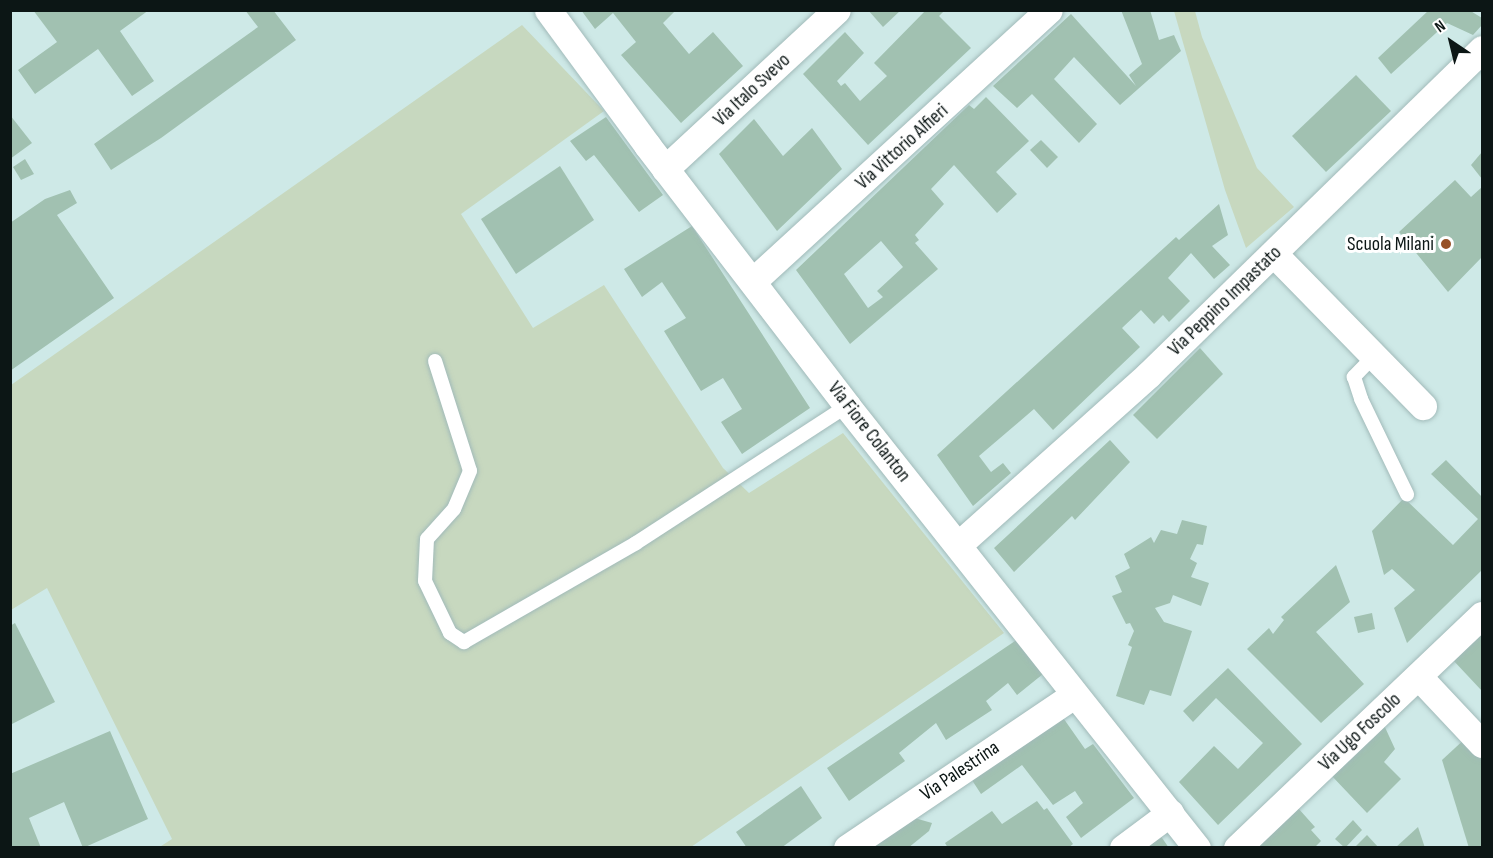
<!DOCTYPE html>
<html>
<head>
<meta charset="utf-8">
<style>
	body { margin:0 }
	#map { position:relative; width:1493px; height:858px; overflow:hidden; background:#cee9e7; font-family:"Sofia Sans Condensed",sans-serif }
	div>[style] { position:absolute }
	.green>* { inset:0; background:#c7d8bf }
	.building>* { inset:0; background:#a1c1b1 }
	.roads { filter:drop-shadow(0 0 2px #a1bab9) drop-shadow(0 0 2px #a1bab9) }
	.lane>* { height:14px; margin:-7px; padding:0 7px; transform-origin:7px; border-radius:7px; background:#fff }
	.street>* { height:27px; margin:-13.5px; padding:0 13.5px; transform-origin:13.5px; border-radius:13.5px; background:#fff }
	.dots>* { width:16px; height:16px; translate:-50% -50%; box-sizing:border-box; border:3px solid #fff; border-radius:50% }
	span { translate:-50% -50%; white-space:nowrap; text-align:center; line-height:1.15; -webkit-text-stroke:6px #fff; paint-order:stroke }
	.street-label { font-size:20px; color:#0c1615 }
	.poi-label { font-size:20px; color:#0c1615 }
	.right { translate:-100% -50%; text-align:right }
	.frame { position:absolute; inset:0; border:12px solid #0c1615; pointer-events:none }
	.north { position:absolute; left:1421px; top:12px; width:60px; height:60px; -webkit-text-stroke:4px #fff; paint-order:stroke; rotate:325deg; font-size:16px; font-weight:700; line-height:24px; text-align:center; color:#0c1615 }
	.north::after { content:''; display:block; margin:auto; width:21px; height:27px; background:#0c1615; clip-path:polygon(50% 0,100% 100%,50% 72%,0 100%) }
</style>
</head>
<body>
<div id="map">
	<div class="green">
		<i style="clip-path:polygon(1174px 11px,1195px 11px,1202px 37px,1257px 168px,1294px 207px,1246px 248px,1225px 190px)"></i>
		<i style="clip-path:polygon(522px 25px,604px 111px,461px 214px,533px 328px,604px 285px,723px 468px,749px 493px,843px 433px,1004px 633px,691px 847px,158px 848px,172px 839px,47px 588px,11px 610px,11px 385px)"></i>
	</div>
	<div class="building">
		<i style="clip-path:polygon(33px 10px,149px 10px,120px 31px,154px 81px,132px 96px,98px 49px,35px 94px,18px 70px,57px 42px)"></i>
		<i style="clip-path:polygon(245px 10px,273px 10px,296px 40px,161px 138px,111px 170px,94px 144px,258px 27px)"></i>
		<i style="clip-path:polygon(581px 10px,676px 10px,663px 23px,689px 54px,713px 32px,743px 66px,681px 123px,621px 55px,636px 42px,613px 13px,595px 29px)"></i>
		<i style="clip-path:polygon(868px 10px,901px 10px,883px 27px)"></i>
		<i style="clip-path:polygon(926px 10px,945px 10px,939px 16px,971px 48px,868px 145px,803px 74px,845px 32px,864px 53px,837px 81px,841px 86px,845px 83px,860px 101px,887px 76px,874px 63px)"></i>
		<i style="clip-path:polygon(1121px 10px,1150px 10px,1159px 40px,1174px 35px,1181px 51px,1120px 105px,1074px 57px,1054px 79px,1097px 124px,1079px 143px,1032px 94px,1017px 108px,993px 86px,1071px 14px,1136px 86px,1129px 75px,1142px 64px)"></i>
		<i style="clip-path:polygon(1429px 10px,1469px 10px,1482px 18px,1482px 25px,1473px 35px,1447px 23px,1391px 74px,1378px 58px)"></i>
		<i style="clip-path:polygon(1356px 75px,1391px 111px,1326px 172px,1292px 136px)"></i>
		<i style="clip-path:polygon(evenodd,986px 97px,1029px 141px,996px 172px,1017px 194px,997px 213px,954px 165px,931px 189px,944px 204px,915px 235px,919px 240px,915px 243px,938px 269px,850px 344px,796px 270px,969px 105px,974px 109px,986px 97px,881px 241px,903px 267px,877px 291px,883px 297px,868px 308px,844px 274px,881px 241px)"></i>
		<i style="clip-path:polygon(10px 115px,32px 143px,10px 159px)"></i>
		<i style="clip-path:polygon(606px 117px,663px 195px,639px 212px,594px 155px,586px 161px,570px 141px)"></i>
		<i style="clip-path:polygon(754px 119px,783px 156px,812px 128px,842px 169px,777px 231px,719px 154px)"></i>
		<i style="clip-path:polygon(1041px 140px,1058px 157px,1047px 168px,1030px 150px)"></i>
		<i style="clip-path:polygon(1482px 152px,1482px 179px,1471px 165px)"></i>
		<i style="clip-path:polygon(25px 159px,34px 174px,21px 180px,13px 167px)"></i>
		<i style="clip-path:polygon(560px 166px,594px 220px,516px 274px,481px 219px)"></i>
		<i style="clip-path:polygon(1455px 180px,1471px 197px,1482px 187px,1482px 257px,1448px 292px,1399px 232px)"></i>
		<i style="clip-path:polygon(70px 190px,77px 203px,57px 215px,114px 298px,10px 371px,10px 223px,45px 199px)"></i>
		<i style="clip-path:polygon(1219px 204px,1228px 235px,1212px 246px,1230px 265px,1214px 279px,1191px 253px,1168px 278px,1190px 301px,1169px 322px,1163px 315px,1154px 324px,1141px 310px,1122px 328px,1140px 347px,1053px 430px,1034px 409px,979px 456px,991px 472px,1003px 463px,1011px 473px,973px 506px,937px 455px,1176px 237px,1179px 240px)"></i>
		<i style="clip-path:polygon(692px 226px,810px 408px,742px 454px,721px 422px,742px 409px,723px 378px,701px 391px,664px 331px,686px 318px,662px 282px,642px 297px,624px 269px)"></i>
		<i style="clip-path:polygon(1200px 348px,1223px 374px,1157px 439px,1133px 415px)"></i>
		<i style="clip-path:polygon(1110px 440px,1130px 462px,1075px 520px,1072px 516px,1014px 572px,994px 548px)"></i>
		<i style="clip-path:polygon(1446px 460px,1482px 497px,1482px 570px,1407px 643px,1394px 608px,1415px 590px,1392px 569px,1384px 575px,1372px 531px,1404px 498px,1453px 545px,1478px 519px,1431px 474px)"></i>
		<i style="clip-path:polygon(1182px 520px,1207px 526px,1203px 545px,1197px 544px,1190px 559px,1197px 563px,1191px 577px,1209px 583px,1201px 606px,1173px 595px,1170px 603px,1155px 608px,1164px 622px,1192px 631px,1171px 696px,1150px 690px,1144px 705px,1116px 696px,1132px 647px,1128px 645px,1134px 631px,1130px 623px,1126px 624px,1112px 596px,1122px 592px,1115px 576px,1130px 568px,1124px 554px,1151px 537px,1154px 543px,1161px 530px,1177px 534px)"></i>
		<i style="clip-path:polygon(1336px 565px,1350px 602px,1316px 632px,1364px 684px,1321px 723px,1247px 649px,1269px 628px,1273px 634px,1284px 620px,1281px 617px)"></i>
		<i style="clip-path:polygon(1372px 613px,1375px 629px,1358px 633px,1354px 617px)"></i>
		<i style="clip-path:polygon(15px 623px,55px 702px,10px 725px,10px 626px)"></i>
		<i style="clip-path:polygon(1482px 629px,1482px 691px,1452px 659px)"></i>
		<i style="clip-path:polygon(1018px 639px,1043px 674px,1017px 695px,1008px 683px,986px 701px,992px 710px,946px 740px,936px 723px,899px 753px,905px 761px,849px 801px,827px 768px)"></i>
		<i style="clip-path:polygon(1228px 668px,1302px 744px,1218px 825px,1179px 782px,1214px 746px,1238px 769px,1263px 743px,1216px 698px,1193px 722px,1183px 711px)"></i>
		<i style="clip-path:polygon(1059px 712px,1085px 749px,1093px 744px,1134px 798px,1081px 838px,1066px 817px,1083px 803px,1075px 791px,1053px 805px,1022px 765px,981px 794px,968px 774px)"></i>
		<i style="clip-path:polygon(1383px 723px,1395px 749px,1384px 762px,1401px 779px,1367px 813px,1330px 774px)"></i>
		<i style="clip-path:polygon(110px 731px,148px 819px,83px 848px,64px 802px,29px 818px,41px 848px,10px 848px,10px 774px)"></i>
		<i style="clip-path:polygon(1468px 736px,1482px 751px,1482px 848px,1469px 848px,1442px 760px)"></i>
		<i style="clip-path:polygon(801px 786px,822px 818px,781px 848px,747px 848px,736px 832px)"></i>
		<i style="clip-path:polygon(1037px 801px,1044px 810px,1047px 808px,1073px 844px,1068px 848px,948px 848px,945px 843px,992px 811px,1002px 824px)"></i>
		<i style="clip-path:polygon(1298px 808px,1315px 827px,1311px 830px,1321px 841px,1314px 848px,1256px 848px)"></i>
		<i style="clip-path:polygon(904px 815px,932px 823px,929px 831px,908px 848px,857px 848px)"></i>
		<i style="clip-path:polygon(1353px 820px,1362px 830px,1345px 848px,1335px 839px)"></i>
		<i style="clip-path:polygon(1418px 827px,1425px 848px,1395px 848px)"></i>
		<i style="clip-path:polygon(1160px 835px,1169px 848px,1142px 848px)"></i>
		<i style="clip-path:polygon(1367px 835px,1379px 848px,1354px 848px)"></i>
	</div>
	<div class="roads">
		<div class="lane">
			<i style="left:1373px;top:357px;width:28px;rotate:134deg"></i>
			<i style="left:1354px;top:377px;width:23px;rotate:72deg"></i>
			<i style="left:1361px;top:399px;width:106px;rotate:64.2deg"></i>
			<i style="left:435px;top:361px;width:115px;rotate:72.3deg"></i>
			<i style="left:470px;top:471px;width:41px;rotate:112.8deg"></i>
			<i style="left:454px;top:509px;width:40px;rotate:132deg"></i>
			<i style="left:427px;top:539px;width:42px;rotate:92.7deg"></i>
			<i style="left:425px;top:581px;width:58px;rotate:64.3deg"></i>
			<i style="left:450px;top:633px;width:17px;rotate:33deg"></i>
			<i style="left:464px;top:642px;width:198px;rotate:-29.9deg"></i>
			<i style="left:636px;top:543px;width:252px;rotate:-33deg"></i>
		</div>
		<div class="street">
			<i style="left:548px;top:10px;width:167px;rotate:53.7deg"></i>
			<i style="left:647px;top:145px;width:329px;rotate:52.5deg"></i>
			<i style="left:847px;top:406px;width:564px;rotate:51.63deg"></i>
			<i style="left:665px;top:169px;width:234px;rotate:-42.8deg"></i>
			<i style="left:1274px;top:254px;width:213px;rotate:45.6deg"></i>
			<i style="left:753px;top:281px;width:401px;rotate:-42.5deg"></i>
			<i style="left:958px;top:545px;width:256px;rotate:-41.8deg"></i>
			<i style="left:1149px;top:374px;width:465px;rotate:-44.3deg"></i>
			<i style="left:1419px;top:677px;width:92px;rotate:46.8deg"></i>
			<i style="left:847px;top:848px;width:274px;rotate:-34deg"></i>
			<i style="left:1123px;top:848px;width:59px;rotate:-36.7deg"></i>
			<i style="left:1237px;top:848px;width:338px;rotate:-43.6deg"></i>
		</div>
	</div>
	<div class="dots">
		<i style="left:1446px;top:244px;background:#965026"></i>
	</div>
	<div class="street-label">
		<span style="left:752px;top:90px;rotate:-43deg">Via Italo Svevo</span>
		<span style="left:902px;top:147px;rotate:-42deg">Via Vittorio Alfieri</span>
		<span style="left:1225px;top:301px;rotate:-44deg">Via Peppino Impastato</span>
		<span style="left:869px;top:432px;rotate:52deg">Via Fiore Colanton</span>
		<span style="left:1360px;top:732px;rotate:-43deg">Via Ugo Foscolo</span>
		<span style="left:960px;top:771px;rotate:-34deg">Via Palestrina</span>
	</div>
	<div class="poi-label">
		<span class="right" style="left:1434px;top:244px">Scuola Milani</span>
	</div>
	<div class="frame"></div>
	<div class="north">N</div>
</div>
</body>
</html>
